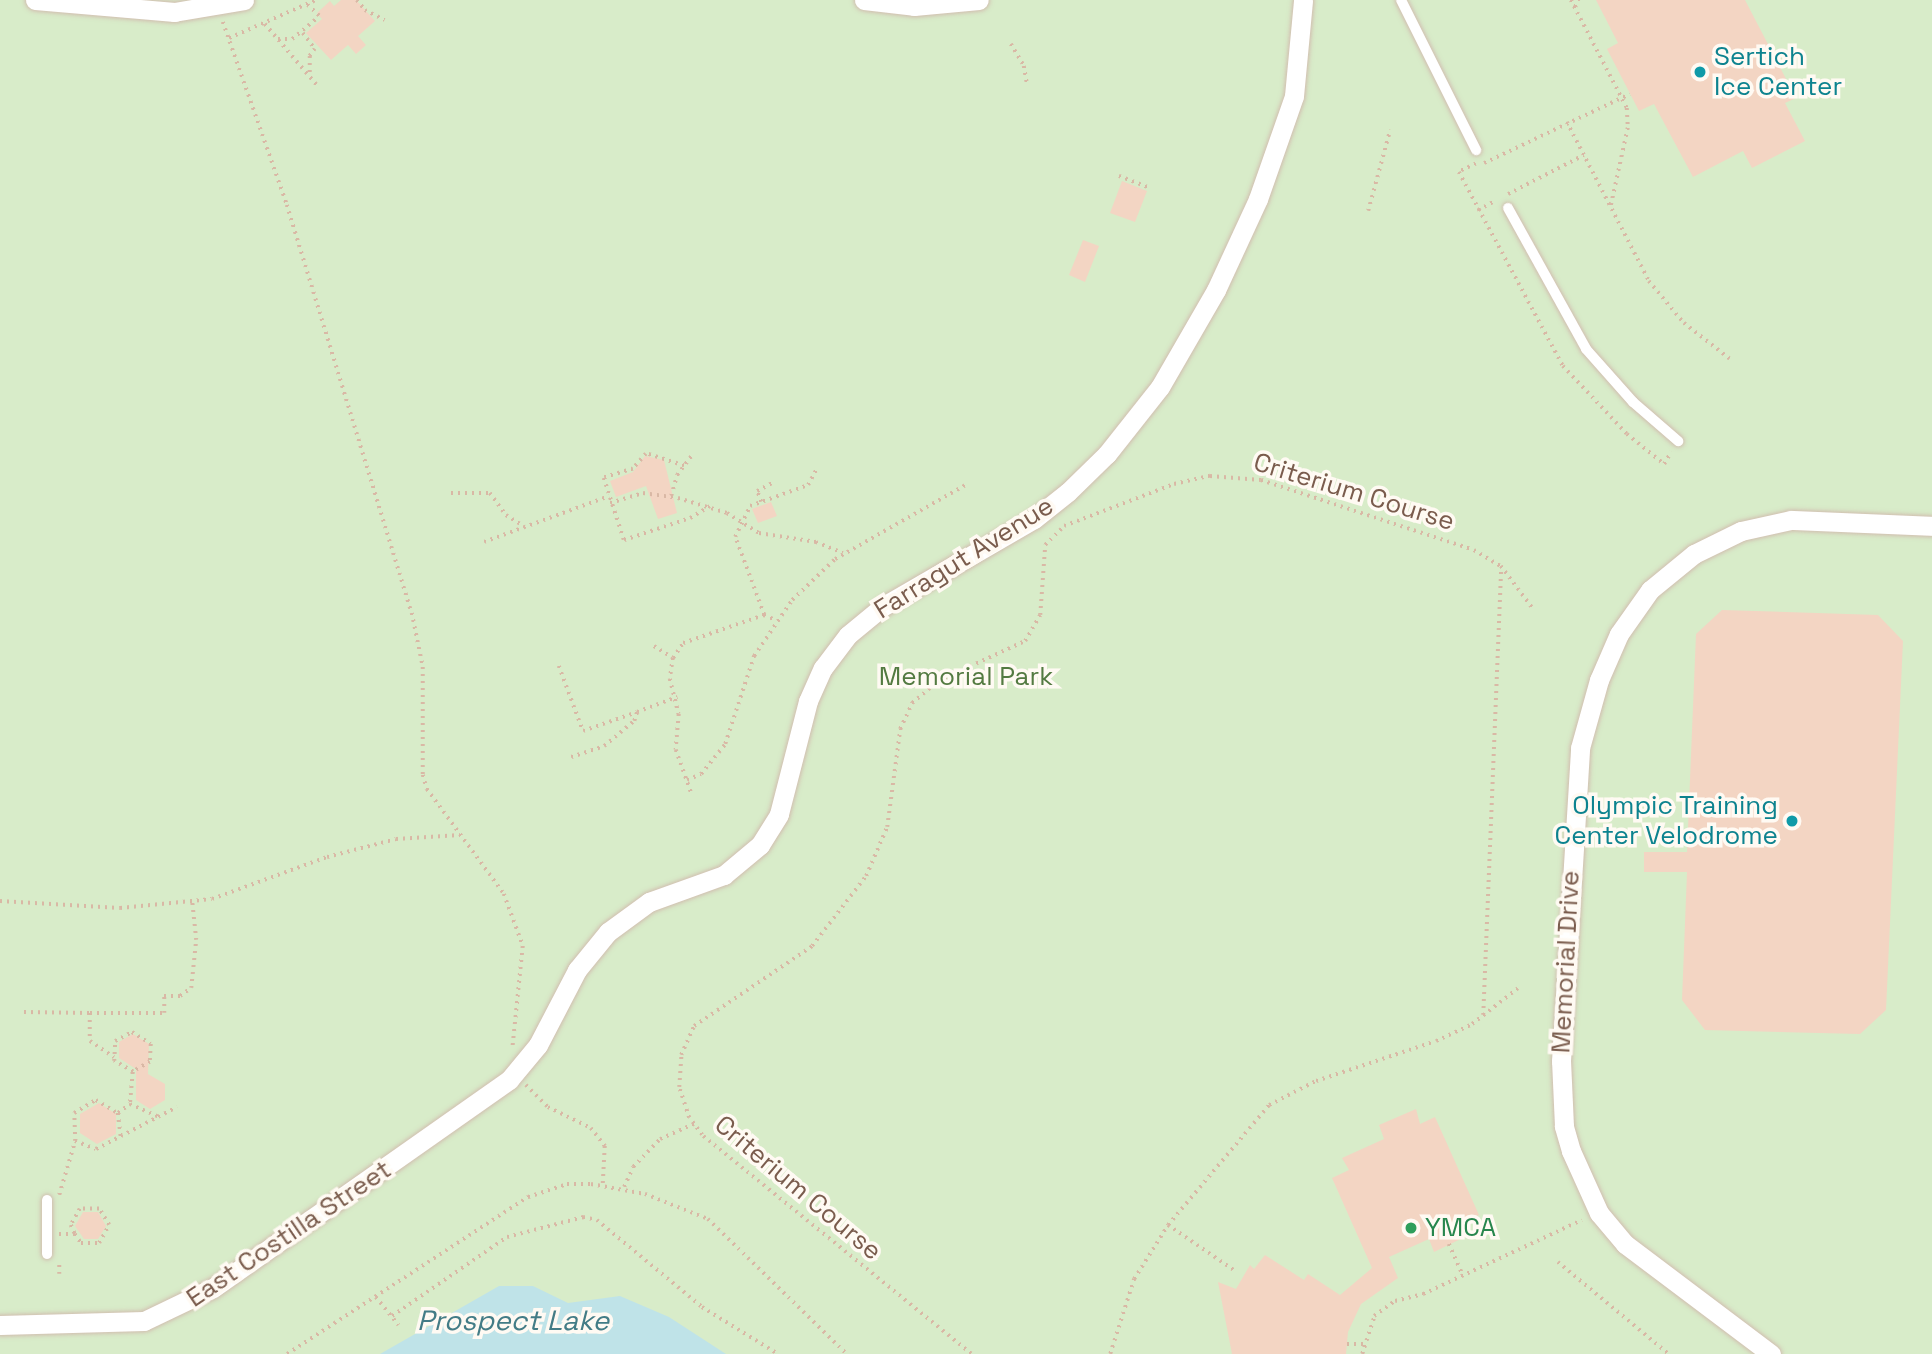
<!DOCTYPE html>
<html>
<head>
<meta charset="utf-8">
<style>
	body { margin:0 }
	#map { position:relative; width:1932px; height:1354px; overflow:hidden; background:#fdf6ec; font-family:"Space Grotesk",sans-serif }
	div>[style] { position:absolute }
	.green>* { inset:0; background:#d8ecc9 }
	.water>* { inset:0; background:#bfe3e8 }
	.building>* { inset:0; background:#f3d5c3 }
	.path>* { height:3.5px; margin-top:-1.75px; transform-origin:0; background:repeating-linear-gradient(90deg,#d9b8a5 0 2px,transparent 0 7px) }
	.roads { filter:drop-shadow(0 0 2px #d1beb0) drop-shadow(0 0 2px #d1beb0) }
	.service>* { height:10px; margin:-5px; padding:0 5px; transform-origin:5px; border-radius:5px; background:#fff }
	.minor>* { height:19px; margin:-9.5px; padding:0 9.5px; transform-origin:9.5px; border-radius:9.5px; background:#fff }
	.dots>* { width:19px; height:19px; translate:-50% -50%; box-sizing:border-box; border:4px solid #fffaf3; border-radius:50% }
	span { translate:-50% -50%; white-space:nowrap; text-align:center; line-height:1.15; -webkit-text-stroke:7px #fffaf3; paint-order:stroke }
	.culture-label { font-size:26px; color:#0d838f }
	.left { translate:0 -50%; text-align:left }
	.right { translate:-100% -50%; text-align:right }
	.street-label { font-size:26px; color:#7a5c4d }
	.park-label { font-size:26px; color:#537a41 }
	.leisure-label { font-size:26px; color:#27864d }
	.water-label { font-size:28px; color:#437c86; font-style:italic }
</style>
</head>
<body>
<div id="map">
	<div class="green">
		<i style="clip-path:polygon(0 0,1932px 0,1932px 1354px,0 1354px)"></i>
	</div>
	<div class="water">
		<i style="clip-path:polygon(499px 1286px,533px 1286px,568px 1303px,620px 1296px,669px 1317px,726px 1354px,380px 1354px)"></i>
	</div>
	<div class="building">
		<i style="clip-path:polygon(341px 0,356px 0,375px 21px,358px 36px,366px 45px,356px 54px,348px 45px,331px 60px,306px 33px,322px 19px,317px 13px,330px 1px,334px 6px)"></i>
		<i style="clip-path:polygon(1596px 0,1745px 0,1796px 98px,1785px 103px,1805px 141px,1752px 168px,1743px 151px,1693px 177px,1654px 104px,1639px 111px,1607px 49px,1618px 43px)"></i>
		<i style="clip-path:polygon(1122px 181px,1147px 191px,1135px 222px,1110px 213px)"></i>
		<i style="clip-path:polygon(1083px 240px,1099px 246px,1085px 282px,1069px 275px)"></i>
		<i style="clip-path:polygon(645px 456px,664px 460px,677px 513px,658px 519px,646px 486px,616px 497px,610px 481px,633px 472px)"></i>
		<i style="clip-path:polygon(771px 502px,777px 516px,758px 523px,752px 509px)"></i>
		<i style="clip-path:polygon(1722px 610px,1878px 615px,1903px 641px,1886px 1010px,1860px 1034px,1705px 1030px,1682px 1000px,1687px 872px,1644px 872px,1644px 852px,1687px 852px,1696px 634px)"></i>
		<i style="clip-path:polygon(133px 1034px,149px 1044px,148px 1074px,165px 1084px,165px 1100px,150px 1109px,136px 1100px,136px 1069px,119px 1058px,119px 1042px)"></i>
		<i style="clip-path:polygon(99px 1103px,116px 1114px,116px 1134px,97px 1144px,80px 1133px,80px 1114px)"></i>
		<i style="clip-path:polygon(1416px 1109px,1420px 1124px,1435px 1117px,1479px 1215px,1465px 1221px,1471px 1234px,1434px 1252px,1429px 1239px,1389px 1257px,1398px 1278px,1361px 1304px,1348px 1332px,1346px 1354px,1232px 1354px,1218px 1282px,1236px 1289px,1250px 1265px,1254px 1269px,1265px 1255px,1304px 1280px,1308px 1274px,1340px 1295px,1372px 1268px,1332px 1178px,1349px 1170px,1342px 1158px,1384px 1139px,1379px 1125px)"></i>
		<i style="clip-path:polygon(83px 1212px,98px 1212px,106px 1226px,98px 1239px,84px 1239px,75px 1226px)"></i>
	</div>
	<div class="path">
		<i style="left:357px;top:0;width:13px;rotate:51deg"></i>
		<i style="left:365px;top:10px;width:22px;rotate:27deg"></i>
		<i style="left:1571px;top:0;width:122px;rotate:62.6deg"></i>
		<i style="left:1627px;top:108px;width:20px;rotate:87deg"></i>
		<i style="left:1628px;top:128px;width:80px;rotate:102.3deg"></i>
		<i style="left:1575px;top:7px;width:8px;rotate:-67deg"></i>
		<i style="left:223px;top:22px;width:194px;rotate:70.7deg"></i>
		<i style="left:287px;top:205px;width:427px;rotate:73deg"></i>
		<i style="left:412px;top:613px;width:55px;rotate:78.5deg"></i>
		<i style="left:423px;top:667px;width:108px;rotate:90deg"></i>
		<i style="left:423px;top:775px;width:15px;rotate:74deg"></i>
		<i style="left:427px;top:789px;width:130px;rotate:53.7deg"></i>
		<i style="left:504px;top:894px;width:55px;rotate:69.9deg"></i>
		<i style="left:523px;top:946px;width:100px;rotate:95.8deg"></i>
		<i style="left:265px;top:24px;width:80px;rotate:49.6deg"></i>
		<i style="left:303px;top:33px;width:20px;rotate:53deg"></i>
		<i style="left:315px;top:49px;width:9px;rotate:126deg"></i>
		<i style="left:310px;top:56px;width:19px;rotate:90deg"></i>
		<i style="left:229px;top:38px;width:95px;rotate:-23.6deg"></i>
		<i style="left:278px;top:39px;width:14px"></i>
		<i style="left:292px;top:39px;width:35px;rotate:-40deg"></i>
		<i style="left:319px;top:16px;width:16px;rotate:-137deg"></i>
		<i style="left:1011px;top:44px;width:26px;rotate:59deg"></i>
		<i style="left:1024px;top:66px;width:17px;rotate:80deg"></i>
		<i style="left:1567px;top:122px;width:179px;rotate:62.7deg"></i>
		<i style="left:1649px;top:281px;width:55px;rotate:50.2deg"></i>
		<i style="left:1684px;top:323px;width:58px;rotate:38deg"></i>
		<i style="left:1484px;top:163px;width:161px;rotate:-25.3deg"></i>
		<i style="left:1476px;top:164px;width:19px;rotate:155deg"></i>
		<i style="left:1459px;top:172px;width:220px;rotate:61.8deg"></i>
		<i style="left:1563px;top:366px;width:93px;rotate:46.7deg"></i>
		<i style="left:1627px;top:434px;width:48px;rotate:39deg"></i>
		<i style="left:1664px;top:464px;width:14px;rotate:-60deg"></i>
		<i style="left:1119px;top:176px;width:31px;rotate:21deg"></i>
		<i style="left:1508px;top:194px;width:85px;rotate:-27.2deg"></i>
		<i style="left:1478px;top:210px;width:19px;rotate:-28deg"></i>
		<i style="left:1368px;top:211px;width:84px;rotate:-74.8deg"></i>
		<i style="left:684px;top:466px;width:40px;rotate:-162deg"></i>
		<i style="left:646px;top:454px;width:20px;rotate:131deg"></i>
		<i style="left:633px;top:469px;width:30px;rotate:163deg"></i>
		<i style="left:604px;top:478px;width:65px;rotate:72.1deg"></i>
		<i style="left:624px;top:540px;width:70px;rotate:-18.4deg"></i>
		<i style="left:690px;top:518px;width:23px;rotate:-31deg"></i>
		<i style="left:451px;top:493px;width:39px"></i>
		<i style="left:490px;top:493px;width:27px;rotate:54deg"></i>
		<i style="left:506px;top:515px;width:22px;rotate:32deg"></i>
		<i style="left:671px;top:496px;width:22px;rotate:-74deg"></i>
		<i style="left:677px;top:475px;width:25px;rotate:-53deg"></i>
		<i style="left:761px;top:502px;width:12px;rotate:-110deg"></i>
		<i style="left:757px;top:491px;width:17px;rotate:-28deg"></i>
		<i style="left:610px;top:503px;width:34px;rotate:-17deg"></i>
		<i style="left:643px;top:493px;width:35px;rotate:8deg"></i>
		<i style="left:678px;top:498px;width:51px;rotate:17deg"></i>
		<i style="left:727px;top:513px;width:38px;rotate:32deg"></i>
		<i style="left:759px;top:533px;width:58px;rotate:9deg"></i>
		<i style="left:816px;top:542px;width:29px;rotate:22deg"></i>
		<i style="left:484px;top:542px;width:133px;rotate:-20.2deg"></i>
		<i style="left:764px;top:615px;width:83px;rotate:-110.4deg"></i>
		<i style="left:735px;top:537px;width:34px;rotate:-64deg"></i>
		<i style="left:750px;top:506px;width:62px;rotate:-19.9deg"></i>
		<i style="left:808px;top:485px;width:19px;rotate:-62deg"></i>
		<i style="left:654px;top:646px;width:22px;rotate:32deg"></i>
		<i style="left:673px;top:658px;width:21px;rotate:98deg"></i>
		<i style="left:670px;top:679px;width:36px;rotate:76deg"></i>
		<i style="left:679px;top:714px;width:36px;rotate:95deg"></i>
		<i style="left:676px;top:750px;width:48px;rotate:70.4deg"></i>
		<i style="left:673px;top:658px;width:18px;rotate:-56deg"></i>
		<i style="left:683px;top:643px;width:86px;rotate:-19.1deg"></i>
		<i style="left:764px;top:615px;width:13px;rotate:23deg"></i>
		<i style="left:559px;top:666px;width:69px;rotate:69.7deg"></i>
		<i style="left:583px;top:731px;width:57px;rotate:-19.4deg"></i>
		<i style="left:571px;top:757px;width:35px;rotate:-18deg"></i>
		<i style="left:604px;top:746px;width:39px;rotate:-40deg"></i>
		<i style="left:634px;top:721px;width:9px;rotate:-72deg"></i>
		<i style="left:637px;top:712px;width:43px;rotate:-20.6deg"></i>
		<i style="left:687px;top:780px;width:15px;rotate:-23deg"></i>
		<i style="left:701px;top:774px;width:38px;rotate:-51deg"></i>
		<i style="left:725px;top:744px;width:93px;rotate:-71.8deg"></i>
		<i style="left:754px;top:656px;width:68px;rotate:-55.8deg"></i>
		<i style="left:792px;top:600px;width:59px;rotate:-43.6deg"></i>
		<i style="left:835px;top:559px;width:152px;rotate:-29.6deg"></i>
		<i style="left:0;top:901px;width:120px;rotate:3.3deg"></i>
		<i style="left:120px;top:908px;width:92px;rotate:-5.6deg"></i>
		<i style="left:212px;top:899px;width:122px;rotate:-20.1deg"></i>
		<i style="left:327px;top:857px;width:71px;rotate:-14.6deg"></i>
		<i style="left:396px;top:839px;width:64px;rotate:-3.6deg"></i>
		<i style="left:24px;top:1012px;width:66px;rotate:0.9deg"></i>
		<i style="left:90px;top:1013px;width:28px;rotate:90deg"></i>
		<i style="left:90px;top:1041px;width:29px;rotate:34deg"></i>
		<i style="left:90px;top:1013px;width:74px"></i>
		<i style="left:164px;top:1013px;width:17px;rotate:-90deg"></i>
		<i style="left:164px;top:996px;width:16px"></i>
		<i style="left:180px;top:996px;width:14px;rotate:-36deg"></i>
		<i style="left:191px;top:988px;width:48px;rotate:-84.1deg"></i>
		<i style="left:196px;top:940px;width:39px;rotate:-96deg"></i>
		<i style="left:1483px;top:1015px;width:447px;rotate:-87.7deg"></i>
		<i style="left:132px;top:1032px;width:22px;rotate:32deg"></i>
		<i style="left:151px;top:1044px;width:18px;rotate:93deg"></i>
		<i style="left:150px;top:1062px;width:20px;rotate:150deg"></i>
		<i style="left:133px;top:1072px;width:22px;rotate:-150deg"></i>
		<i style="left:114px;top:1061px;width:20px;rotate:-87deg"></i>
		<i style="left:115px;top:1041px;width:19px;rotate:-28deg"></i>
		<i style="left:133px;top:1072px;width:32px;rotate:95deg"></i>
		<i style="left:130px;top:1104px;width:32px;rotate:24deg"></i>
		<i style="left:526px;top:1085px;width:31px;rotate:45deg"></i>
		<i style="left:548px;top:1107px;width:48px;rotate:26deg"></i>
		<i style="left:591px;top:1128px;width:23px;rotate:52deg"></i>
		<i style="left:605px;top:1146px;width:39px;rotate:93deg"></i>
		<i style="left:118px;top:1113px;width:15px;rotate:-37deg"></i>
		<i style="left:75px;top:1141px;width:28px;rotate:-92deg"></i>
		<i style="left:74px;top:1113px;width:26px;rotate:-31deg"></i>
		<i style="left:96px;top:1100px;width:26px;rotate:31deg"></i>
		<i style="left:118px;top:1113px;width:24px;rotate:83deg"></i>
		<i style="left:624px;top:1187px;width:22px;rotate:-66deg"></i>
		<i style="left:633px;top:1167px;width:39px;rotate:-46deg"></i>
		<i style="left:660px;top:1139px;width:37px;rotate:-24deg"></i>
		<i style="left:59px;top:1195px;width:56px;rotate:-73.5deg"></i>
		<i style="left:75px;top:1141px;width:22px;rotate:21deg"></i>
		<i style="left:96px;top:1149px;width:91px;rotate:-27.4deg"></i>
		<i style="left:1168px;top:1225px;width:80px;rotate:34.3deg"></i>
		<i style="left:59px;top:1234px;width:16px"></i>
		<i style="left:75px;top:1234px;width:11px;rotate:56deg"></i>
		<i style="left:81px;top:1243px;width:18px"></i>
		<i style="left:99px;top:1243px;width:21px;rotate:-61deg"></i>
		<i style="left:109px;top:1225px;width:19px;rotate:-122deg"></i>
		<i style="left:99px;top:1209px;width:19px;rotate:180deg"></i>
		<i style="left:80px;top:1209px;width:18px;rotate:119deg"></i>
		<i style="left:71px;top:1225px;width:10px;rotate:66deg"></i>
		<i style="left:1449px;top:1244px;width:34px;rotate:66deg"></i>
		<i style="left:1558px;top:1262px;width:144px;rotate:39.7deg"></i>
		<i style="left:59px;top:1274px;width:11px;rotate:-90deg"></i>
		<i style="left:376px;top:1297px;width:36px;rotate:51deg"></i>
		<i style="left:392px;top:1316px;width:140px;rotate:-34.5deg"></i>
		<i style="left:507px;top:1237px;width:79px;rotate:-14.7deg"></i>
		<i style="left:583px;top:1217px;width:14px;rotate:12deg"></i>
		<i style="left:597px;top:1220px;width:136px;rotate:39.6deg"></i>
		<i style="left:702px;top:1307px;width:89px;rotate:31.7deg"></i>
		<i style="left:1347px;top:1344px;width:16px"></i>
		<i style="left:287px;top:1354px;width:288px;rotate:-33.1deg"></i>
		<i style="left:528px;top:1197px;width:41px;rotate:-18.4deg"></i>
		<i style="left:567px;top:1184px;width:24px"></i>
		<i style="left:591px;top:1184px;width:55px;rotate:10.5deg"></i>
		<i style="left:645px;top:1194px;width:68px;rotate:21.6deg"></i>
		<i style="left:708px;top:1219px;width:194px;rotate:44.2deg"></i>
		<i style="left:971px;top:1354px;width:347px;rotate:-140.9deg"></i>
		<i style="left:702px;top:1135px;width:21px;rotate:-127deg"></i>
		<i style="left:689px;top:1118px;width:33px;rotate:-108deg"></i>
		<i style="left:679px;top:1087px;width:32px;rotate:-86deg"></i>
		<i style="left:681px;top:1055px;width:32px;rotate:-66deg"></i>
		<i style="left:694px;top:1026px;width:143px;rotate:-34.1deg"></i>
		<i style="left:812px;top:946px;width:88px;rotate:-52.4deg"></i>
		<i style="left:866px;top:876px;width:53px;rotate:-66.8deg"></i>
		<i style="left:887px;top:827px;width:99px;rotate:-82.4deg"></i>
		<i style="left:900px;top:729px;width:29px;rotate:-65deg"></i>
		<i style="left:912px;top:703px;width:34px;rotate:-40deg"></i>
		<i style="left:938px;top:681px;width:96px;rotate:-24.7deg"></i>
		<i style="left:1025px;top:641px;width:30px;rotate:-60deg"></i>
		<i style="left:1040px;top:615px;width:70px;rotate:-85.9deg"></i>
		<i style="left:1045px;top:545px;width:27px;rotate:-45deg"></i>
		<i style="left:1064px;top:526px;width:118px;rotate:-20.9deg"></i>
		<i style="left:1174px;top:484px;width:37px;rotate:-13deg"></i>
		<i style="left:1210px;top:476px;width:51px;rotate:4.5deg"></i>
		<i style="left:1261px;top:480px;width:224px;rotate:18.2deg"></i>
		<i style="left:1474px;top:550px;width:31px;rotate:31deg"></i>
		<i style="left:1501px;top:566px;width:55px;rotate:53.1deg"></i>
		<i style="left:1110px;top:1354px;width:79px;rotate:-72.3deg"></i>
		<i style="left:1134px;top:1279px;width:64px;rotate:-57.8deg"></i>
		<i style="left:1168px;top:1225px;width:157px;rotate:-49.9deg"></i>
		<i style="left:1269px;top:1105px;width:53px;rotate:-27.1deg"></i>
		<i style="left:1316px;top:1081px;width:126px;rotate:-18.4deg"></i>
		<i style="left:1436px;top:1041px;width:40px;rotate:-25deg"></i>
		<i style="left:1472px;top:1024px;width:58px;rotate:-38deg"></i>
		<i style="left:1362px;top:1354px;width:40px;rotate:-72deg"></i>
		<i style="left:1374px;top:1316px;width:26px;rotate:-36deg"></i>
		<i style="left:1395px;top:1301px;width:29px;rotate:-14deg"></i>
		<i style="left:1423px;top:1294px;width:175px;rotate:-25deg"></i>
	</div>
	<div class="roads">
		<div class="service">
			<i style="left:1401px;top:0;width:168px;rotate:63.4deg"></i>
			<i style="left:1508px;top:208px;width:161px;rotate:61deg"></i>
			<i style="left:1586px;top:349px;width:71px;rotate:48.4deg"></i>
			<i style="left:1633px;top:402px;width:60px;rotate:40.9deg"></i>
			<i style="left:47px;top:1200px;width:54px;rotate:90deg"></i>
		</div>
		<div class="minor">
			<i style="left:35px;top:0;width:140px;rotate:4.9deg"></i>
			<i style="left:174px;top:12px;width:71px;rotate:-9.7deg"></i>
			<i style="left:864px;top:0;width:50px;rotate:6.8deg"></i>
			<i style="left:914px;top:6px;width:65px;rotate:-5.3deg"></i>
			<i style="left:0;top:1325px;width:144px;rotate:-1.6deg"></i>
			<i style="left:144px;top:1321px;width:76px;rotate:-25.6deg"></i>
			<i style="left:213px;top:1288px;width:362px;rotate:-35.1deg"></i>
			<i style="left:509px;top:1080px;width:45px;rotate:-50.4deg"></i>
			<i style="left:538px;top:1045px;width:85px;rotate:-62.5deg"></i>
			<i style="left:577px;top:970px;width:49px;rotate:-50.8deg"></i>
			<i style="left:608px;top:932px;width:51px;rotate:-36.2deg"></i>
			<i style="left:649px;top:902px;width:80px;rotate:-19.8deg"></i>
			<i style="left:724px;top:875px;width:47px;rotate:-39.8deg"></i>
			<i style="left:760px;top:845px;width:36px;rotate:-58deg"></i>
			<i style="left:779px;top:814px;width:117px;rotate:-75.6deg"></i>
			<i style="left:808px;top:701px;width:36px;rotate:-66deg"></i>
			<i style="left:823px;top:668px;width:41px;rotate:-52.9deg"></i>
			<i style="left:848px;top:635px;width:44px;rotate:-39.5deg"></i>
			<i style="left:882px;top:607px;width:176px;rotate:-30.1deg"></i>
			<i style="left:1034px;top:519px;width:43px;rotate:-38.5deg"></i>
			<i style="left:1068px;top:492px;width:54px;rotate:-44.3deg"></i>
			<i style="left:1107px;top:454px;width:85px;rotate:-51.7deg"></i>
			<i style="left:1160px;top:387px;width:112px;rotate:-60deg"></i>
			<i style="left:1216px;top:290px;width:100px;rotate:-65.2deg"></i>
			<i style="left:1258px;top:199px;width:109px;rotate:-70.7deg"></i>
			<i style="left:1294px;top:96px;width:96px;rotate:-84.6deg"></i>
			<i style="left:1771px;top:1354px;width:183px;rotate:-143deg"></i>
			<i style="left:1625px;top:1244px;width:40px;rotate:-130deg"></i>
			<i style="left:1599px;top:1213px;width:68px;rotate:-114.3deg"></i>
			<i style="left:1571px;top:1151px;width:26px;rotate:-106deg"></i>
			<i style="left:1564px;top:1126px;width:65px;rotate:-92.6deg"></i>
			<i style="left:1561px;top:1061px;width:314px;rotate:-86.5deg"></i>
			<i style="left:1580px;top:748px;width:71px;rotate:-74.4deg"></i>
			<i style="left:1599px;top:680px;width:50px;rotate:-66.5deg"></i>
			<i style="left:1619px;top:634px;width:54px;rotate:-54.8deg"></i>
			<i style="left:1650px;top:590px;width:57px;rotate:-39.3deg"></i>
			<i style="left:1694px;top:554px;width:52px;rotate:-26.1deg"></i>
			<i style="left:1741px;top:531px;width:51px;rotate:-12.4deg"></i>
			<i style="left:1791px;top:520px;width:141px;rotate:2.4deg"></i>
		</div>
	</div>
	<div class="dots">
		<i style="left:1700px;top:72px;background:#0f9aa8"></i>
		<i style="left:1792px;top:821px;background:#0f9aa8"></i>
		<i style="left:1411px;top:1228px;background:#2e9e5b"></i>
	</div>
	<div class="culture-label">
		<span class="left" style="left:1714px;top:72px">Sertich<br>Ice Center</span>
		<span class="right" style="left:1778px;top:821px">Olympic Training<br>Center Velodrome</span>
	</div>
	<div class="street-label">
		<span style="left:1354px;top:492px;rotate:17deg">Criterium Course</span>
		<span style="left:964px;top:558px;rotate:-32deg">Farragut Avenue</span>
		<span style="left:1566px;top:962px;rotate:-87deg">Memorial Drive</span>
		<span style="left:798px;top:1188px;rotate:40deg">Criterium Course</span>
		<span style="left:289px;top:1234px;rotate:-34deg">East Costilla Street</span>
	</div>
	<div class="park-label">
		<span style="left:966px;top:677px">Memorial Park</span>
	</div>
	<div class="leisure-label">
		<span class="left" style="left:1425px;top:1228px">YMCA</span>
	</div>
	<div class="water-label">
		<span style="left:513px;top:1320px">Prospect Lake</span>
	</div>
</div>
</body>
</html>
